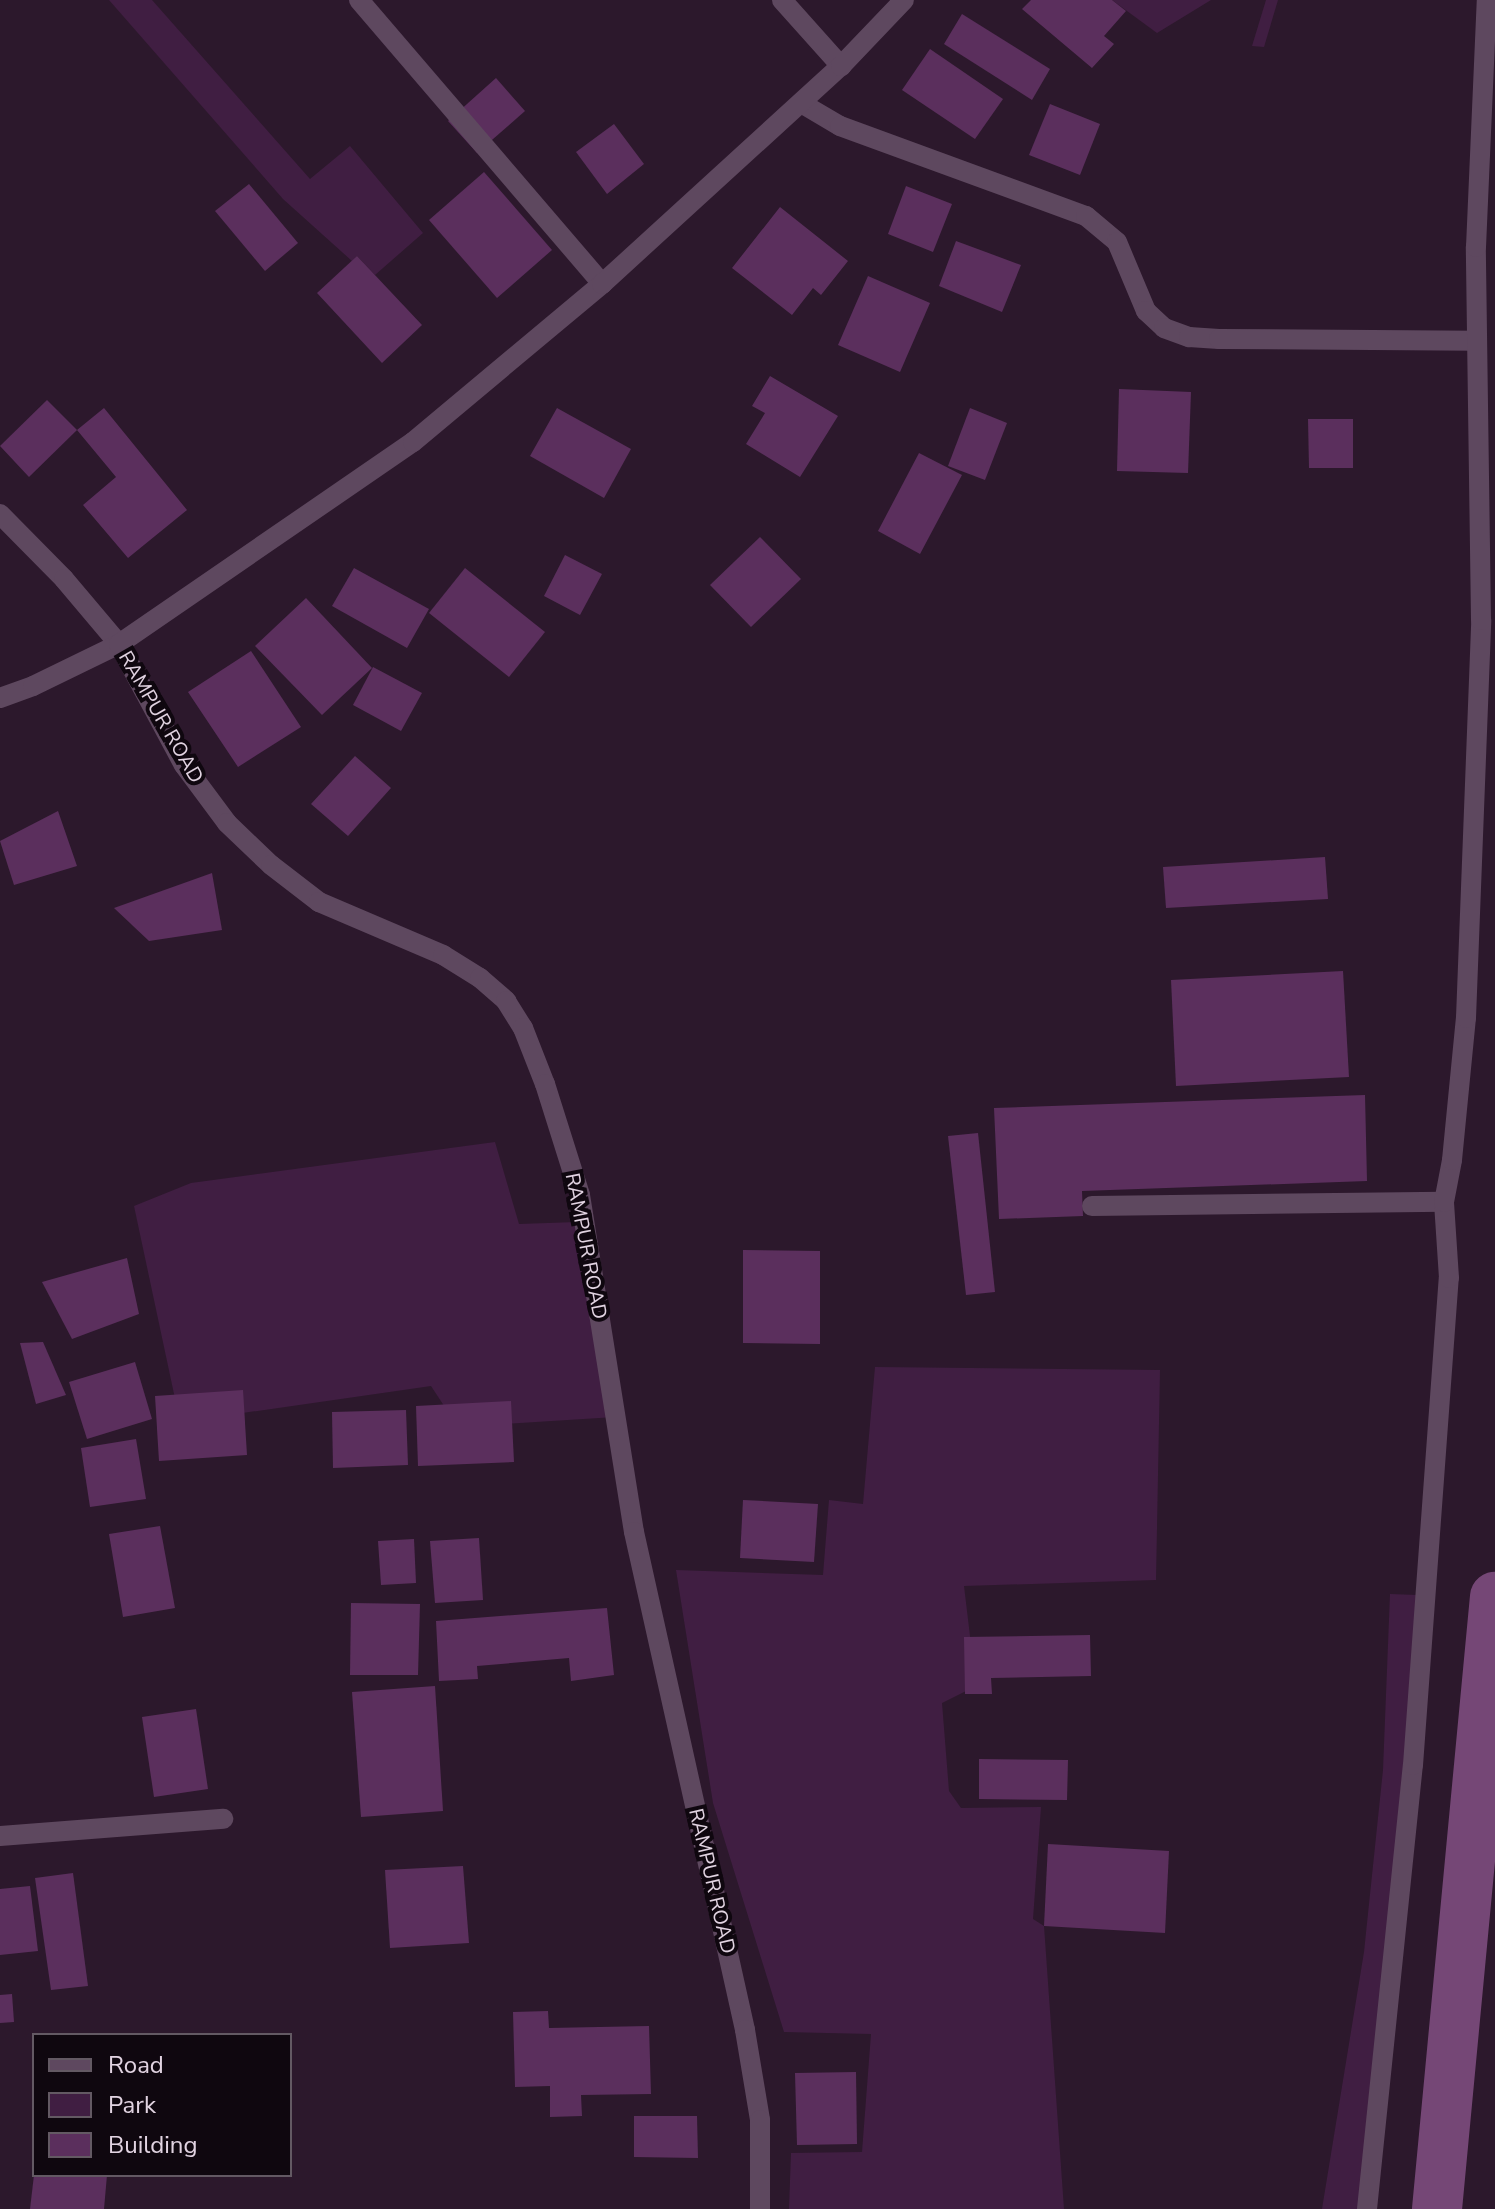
<!DOCTYPE html>
<html>
<head>
<meta charset="utf-8">
<style>
	body { margin:0 }
	#map { position:relative; width:1495px; height:2209px; overflow:hidden; background:#2c182c; font-family:"Nunito Sans",sans-serif }
	div>[style] { position:absolute }
	.green>* { inset:0; background:#401e42 }
	.canal>* { height:50px; margin:-25px; padding:0 25px; transform-origin:25px; border-radius:25px; background:#754776 }
	.building>* { inset:0; background:#5b2f5d }
	.minor>* { height:20px; margin:-10px; padding:0 10px; transform-origin:10px; border-radius:10px; background:#5e485f }
	span { translate:-50% -50%; white-space:nowrap; text-align:center; line-height:1.15; -webkit-text-stroke:8px #0f070f; paint-order:stroke }
	.street-label { font-size:20px; color:#e1d3e1 }
	.legend { position:absolute; left:32px; top:2033px; width:260px; height:144px; box-sizing:border-box; background:#0f070f; border:2px solid #635963; margin:0; padding:10px 14px; list-style:none; font-size:24px; color:#e1d3e1 }
	.legend li { display:flex; align-items:center; gap:16px; height:40px }
	.legend b { width:40px; border:2px solid #635963 }
</style>
</head>
<body>
<div id="map">
	<div class="green">
		<i style="clip-path:polygon(109px 0,152px 0,310px 179px,350px 146px,423px 233px,375px 275px,357px 256px,352px 261px,283px 199px)"></i>
		<i style="clip-path:polygon(1112px 0,1211px 0,1157px 33px)"></i>
		<i style="clip-path:polygon(1266px 0,1278px 0,1264px 47px,1252px 46px)"></i>
		<i style="clip-path:polygon(495px 1142px,519px 1224px,577px 1222px,615px 1417px,458px 1427px,431px 1386px,180px 1422px,134px 1206px,191px 1183px)"></i>
		<i style="clip-path:polygon(875px 1367px,1160px 1370px,1156px 1580px,964px 1586px,976px 1686px,942px 1703px,949px 1791px,961px 1808px,1041px 1807px,1033px 1919px,1044px 1926px,1064px 2209px,789px 2209px,791px 2153px,862px 2152px,871px 2034px,784px 2032px,713px 1803px,676px 1570px,823px 1575px,829px 1500px,863px 1504px)"></i>
		<i style="clip-path:polygon(1390px 1594px,1417px 1595px,1411px 1723px,1358px 2209px,1322px 2209px,1364px 1952px,1376px 1837px,1383px 1770px)"></i>
	</div>
	<div class="canal">
		<i style="left:1437px;top:2209px;width:615px;rotate:-84.59deg"></i>
	</div>
	<div class="building">
		<i style="clip-path:polygon(1031px 0,1112px 0,1126px 11px,1104px 36px,1114px 44px,1092px 68px,1022px 9px)"></i>
		<i style="clip-path:polygon(962px 14px,1050px 69px,1032px 100px,944px 44px)"></i>
		<i style="clip-path:polygon(930px 49px,1003px 99px,975px 139px,902px 90px)"></i>
		<i style="clip-path:polygon(496px 78px,525px 111px,477px 153px,448px 121px)"></i>
		<i style="clip-path:polygon(1050px 104px,1100px 124px,1080px 175px,1029px 155px)"></i>
		<i style="clip-path:polygon(614px 124px,644px 164px,607px 194px,576px 152px)"></i>
		<i style="clip-path:polygon(484px 172px,552px 250px,497px 298px,429px 220px)"></i>
		<i style="clip-path:polygon(249px 184px,298px 243px,265px 271px,215px 211px)"></i>
		<i style="clip-path:polygon(906px 186px,952px 204px,933px 252px,888px 234px)"></i>
		<i style="clip-path:polygon(780px 207px,848px 261px,821px 295px,813px 288px,792px 315px,732px 268px)"></i>
		<i style="clip-path:polygon(956px 241px,1021px 265px,1002px 312px,939px 286px)"></i>
		<i style="clip-path:polygon(357px 256px,422px 325px,382px 363px,317px 293px)"></i>
		<i style="clip-path:polygon(868px 276px,930px 303px,900px 372px,838px 345px)"></i>
		<i style="clip-path:polygon(770px 376px,838px 416px,800px 477px,746px 444px,765px 413px,752px 406px)"></i>
		<i style="clip-path:polygon(1119px 389px,1191px 392px,1188px 473px,1117px 471px)"></i>
		<i style="clip-path:polygon(47px 400px,77px 430px,29px 477px,0 446px)"></i>
		<i style="clip-path:polygon(104px 408px,187px 510px,128px 558px,83px 505px,116px 477px,77px 430px)"></i>
		<i style="clip-path:polygon(557px 408px,631px 449px,604px 498px,530px 456px)"></i>
		<i style="clip-path:polygon(970px 408px,1007px 423px,985px 480px,948px 466px)"></i>
		<i style="clip-path:polygon(1308px 419px,1353px 419px,1353px 468px,1309px 468px)"></i>
		<i style="clip-path:polygon(919px 453px,962px 475px,920px 554px,878px 531px)"></i>
		<i style="clip-path:polygon(760px 537px,801px 579px,751px 627px,710px 585px)"></i>
		<i style="clip-path:polygon(565px 555px,602px 574px,580px 615px,544px 596px)"></i>
		<i style="clip-path:polygon(354px 568px,429px 609px,407px 648px,332px 606px)"></i>
		<i style="clip-path:polygon(465px 568px,545px 632px,509px 677px,429px 613px)"></i>
		<i style="clip-path:polygon(306px 598px,372px 668px,322px 715px,255px 646px)"></i>
		<i style="clip-path:polygon(251px 651px,301px 727px,238px 767px,188px 692px)"></i>
		<i style="clip-path:polygon(373px 667px,422px 693px,401px 731px,353px 705px)"></i>
		<i style="clip-path:polygon(355px 756px,391px 788px,348px 836px,311px 804px)"></i>
		<i style="clip-path:polygon(58px 811px,77px 866px,14px 885px,0 841px)"></i>
		<i style="clip-path:polygon(1325px 857px,1328px 899px,1166px 908px,1163px 867px)"></i>
		<i style="clip-path:polygon(212px 873px,222px 930px,149px 941px,114px 908px)"></i>
		<i style="clip-path:polygon(1343px 971px,1349px 1077px,1176px 1086px,1171px 980px)"></i>
		<i style="clip-path:polygon(1365px 1095px,1367px 1181px,1082px 1191px,1083px 1216px,999px 1219px,994px 1108px)"></i>
		<i style="clip-path:polygon(978px 1133px,995px 1292px,966px 1295px,948px 1136px)"></i>
		<i style="clip-path:polygon(743px 1250px,820px 1251px,820px 1344px,743px 1343px)"></i>
		<i style="clip-path:polygon(127px 1258px,139px 1314px,72px 1339px,42px 1282px)"></i>
		<i style="clip-path:polygon(43px 1342px,66px 1395px,36px 1404px,20px 1343px)"></i>
		<i style="clip-path:polygon(135px 1362px,152px 1419px,87px 1439px,69px 1382px)"></i>
		<i style="clip-path:polygon(243px 1390px,247px 1455px,159px 1461px,155px 1396px)"></i>
		<i style="clip-path:polygon(511px 1401px,514px 1462px,418px 1466px,416px 1406px)"></i>
		<i style="clip-path:polygon(406px 1410px,408px 1465px,333px 1468px,332px 1412px)"></i>
		<i style="clip-path:polygon(136px 1439px,146px 1499px,90px 1507px,81px 1448px)"></i>
		<i style="clip-path:polygon(743px 1500px,818px 1504px,814px 1562px,740px 1558px)"></i>
		<i style="clip-path:polygon(160px 1526px,175px 1608px,123px 1617px,109px 1534px)"></i>
		<i style="clip-path:polygon(479px 1538px,483px 1600px,435px 1603px,430px 1541px)"></i>
		<i style="clip-path:polygon(414px 1539px,416px 1583px,381px 1585px,378px 1541px)"></i>
		<i style="clip-path:polygon(351px 1603px,420px 1604px,418px 1675px,350px 1675px)"></i>
		<i style="clip-path:polygon(607px 1608px,614px 1675px,571px 1681px,569px 1658px,477px 1666px,478px 1679px,439px 1681px,436px 1621px)"></i>
		<i style="clip-path:polygon(1090px 1635px,1091px 1676px,991px 1678px,992px 1694px,965px 1694px,964px 1637px)"></i>
		<i style="clip-path:polygon(435px 1686px,443px 1811px,361px 1817px,352px 1692px)"></i>
		<i style="clip-path:polygon(196px 1709px,208px 1789px,154px 1797px,142px 1717px)"></i>
		<i style="clip-path:polygon(979px 1759px,1068px 1760px,1067px 1800px,979px 1799px)"></i>
		<i style="clip-path:polygon(1048px 1844px,1169px 1851px,1165px 1933px,1044px 1926px)"></i>
		<i style="clip-path:polygon(463px 1866px,469px 1943px,390px 1948px,385px 1870px)"></i>
		<i style="clip-path:polygon(73px 1873px,88px 1986px,51px 1990px,35px 1878px)"></i>
		<i style="clip-path:polygon(30px 1886px,38px 1951px,0 1955px,0 1889px)"></i>
		<i style="clip-path:polygon(12px 1994px,14px 2022px,0 2023px,0 1995px)"></i>
		<i style="clip-path:polygon(548px 2011px,549px 2028px,649px 2026px,651px 2094px,581px 2095px,582px 2116px,550px 2117px,550px 2086px,515px 2087px,513px 2012px)"></i>
		<i style="clip-path:polygon(856px 2072px,857px 2144px,797px 2145px,795px 2073px)"></i>
		<i style="clip-path:polygon(634px 2116px,697px 2116px,698px 2158px,634px 2157px)"></i>
		<i style="clip-path:polygon(34px 2175px,107px 2175px,104px 2209px,30px 2209px)"></i>
	</div>
	<div class="minor">
		<i style="left:359px;top:0;width:374px;rotate:49.4deg"></i>
		<i style="left:782px;top:0;width:89px;rotate:48.2deg"></i>
		<i style="left:801px;top:103px;width:45px;rotate:30.5deg"></i>
		<i style="left:840px;top:126px;width:262px;rotate:20.1deg"></i>
		<i style="left:1086px;top:216px;width:40px;rotate:40deg"></i>
		<i style="left:1117px;top:242px;width:75px;rotate:67.2deg"></i>
		<i style="left:1146px;top:311px;width:25px;rotate:43deg"></i>
		<i style="left:1164px;top:328px;width:27px;rotate:20deg"></i>
		<i style="left:1189px;top:337px;width:30px;rotate:4deg"></i>
		<i style="left:1219px;top:339px;width:256px;rotate:0.4deg"></i>
		<i style="left:0;top:514px;width:91px;rotate:45.4deg"></i>
		<i style="left:64px;top:579px;width:85px;rotate:49.8deg"></i>
		<i style="left:119px;top:644px;width:137px;rotate:61.8deg"></i>
		<i style="left:184px;top:765px;width:72px;rotate:53.4deg"></i>
		<i style="left:227px;top:823px;width:61px;rotate:43.7deg"></i>
		<i style="left:271px;top:865px;width:61px;rotate:37.6deg"></i>
		<i style="left:319px;top:902px;width:135px;rotate:23.1deg"></i>
		<i style="left:443px;top:955px;width:44px;rotate:31.9deg"></i>
		<i style="left:480px;top:978px;width:35px;rotate:41deg"></i>
		<i style="left:506px;top:1001px;width:32px;rotate:58deg"></i>
		<i style="left:523px;top:1028px;width:60px;rotate:68.6deg"></i>
		<i style="left:545px;top:1084px;width:116px;rotate:72.5deg"></i>
		<i style="left:580px;top:1195px;width:341px;rotate:80.9deg"></i>
		<i style="left:634px;top:1532px;width:510px;rotate:77.43deg"></i>
		<i style="left:745px;top:2030px;width:91px;rotate:80.5deg"></i>
		<i style="left:760px;top:2120px;width:89px;rotate:90deg"></i>
		<i style="left:0;top:698px;width:35px;rotate:-20deg"></i>
		<i style="left:33px;top:686px;width:96px;rotate:-26deg"></i>
		<i style="left:119px;top:644px;width:357px;rotate:-34.5deg"></i>
		<i style="left:413px;top:442px;width:246px;rotate:-39.9deg"></i>
		<i style="left:602px;top:284px;width:323px;rotate:-42.4deg"></i>
		<i style="left:841px;top:66px;width:91px;rotate:-46.3deg"></i>
		<i style="left:1092px;top:1206px;width:352px;rotate:-0.7deg"></i>
		<i style="left:0;top:1836px;width:224px;rotate:-4.4deg"></i>
		<i style="left:1367px;top:2209px;width:446px;rotate:-84.1deg"></i>
		<i style="left:1413px;top:1765px;width:488px;rotate:-85.8deg"></i>
		<i style="left:1449px;top:1278px;width:76px;rotate:-93.8deg"></i>
		<i style="left:1444px;top:1202px;width:43px;rotate:-79.2deg"></i>
		<i style="left:1452px;top:1160px;width:143px;rotate:-84.4deg"></i>
		<i style="left:1466px;top:1018px;width:398px;rotate:-87.8deg"></i>
		<i style="left:1481px;top:620px;width:373px;rotate:-90.8deg"></i>
		<i style="left:1476px;top:247px;width:247px;rotate:-87.5deg"></i>
	</div>
	<div class="street-label">
		<span style="left:161px;top:717px;rotate:60deg">RAMPUR ROAD</span>
		<span style="left:586px;top:1246px;rotate:79deg">RAMPUR ROAD</span>
		<span style="left:712px;top:1881px;rotate:77deg">RAMPUR ROAD</span>
	</div>
	<ul class="legend">
	<li><b style="height:10px;background:#5e485f"></b>Road</li>
	<li><b style="height:22px;background:#401e42"></b>Park</li>
	<li><b style="height:22px;background:#5b2f5d"></b>Building</li>
	</ul>
</div>
</body>
</html>
